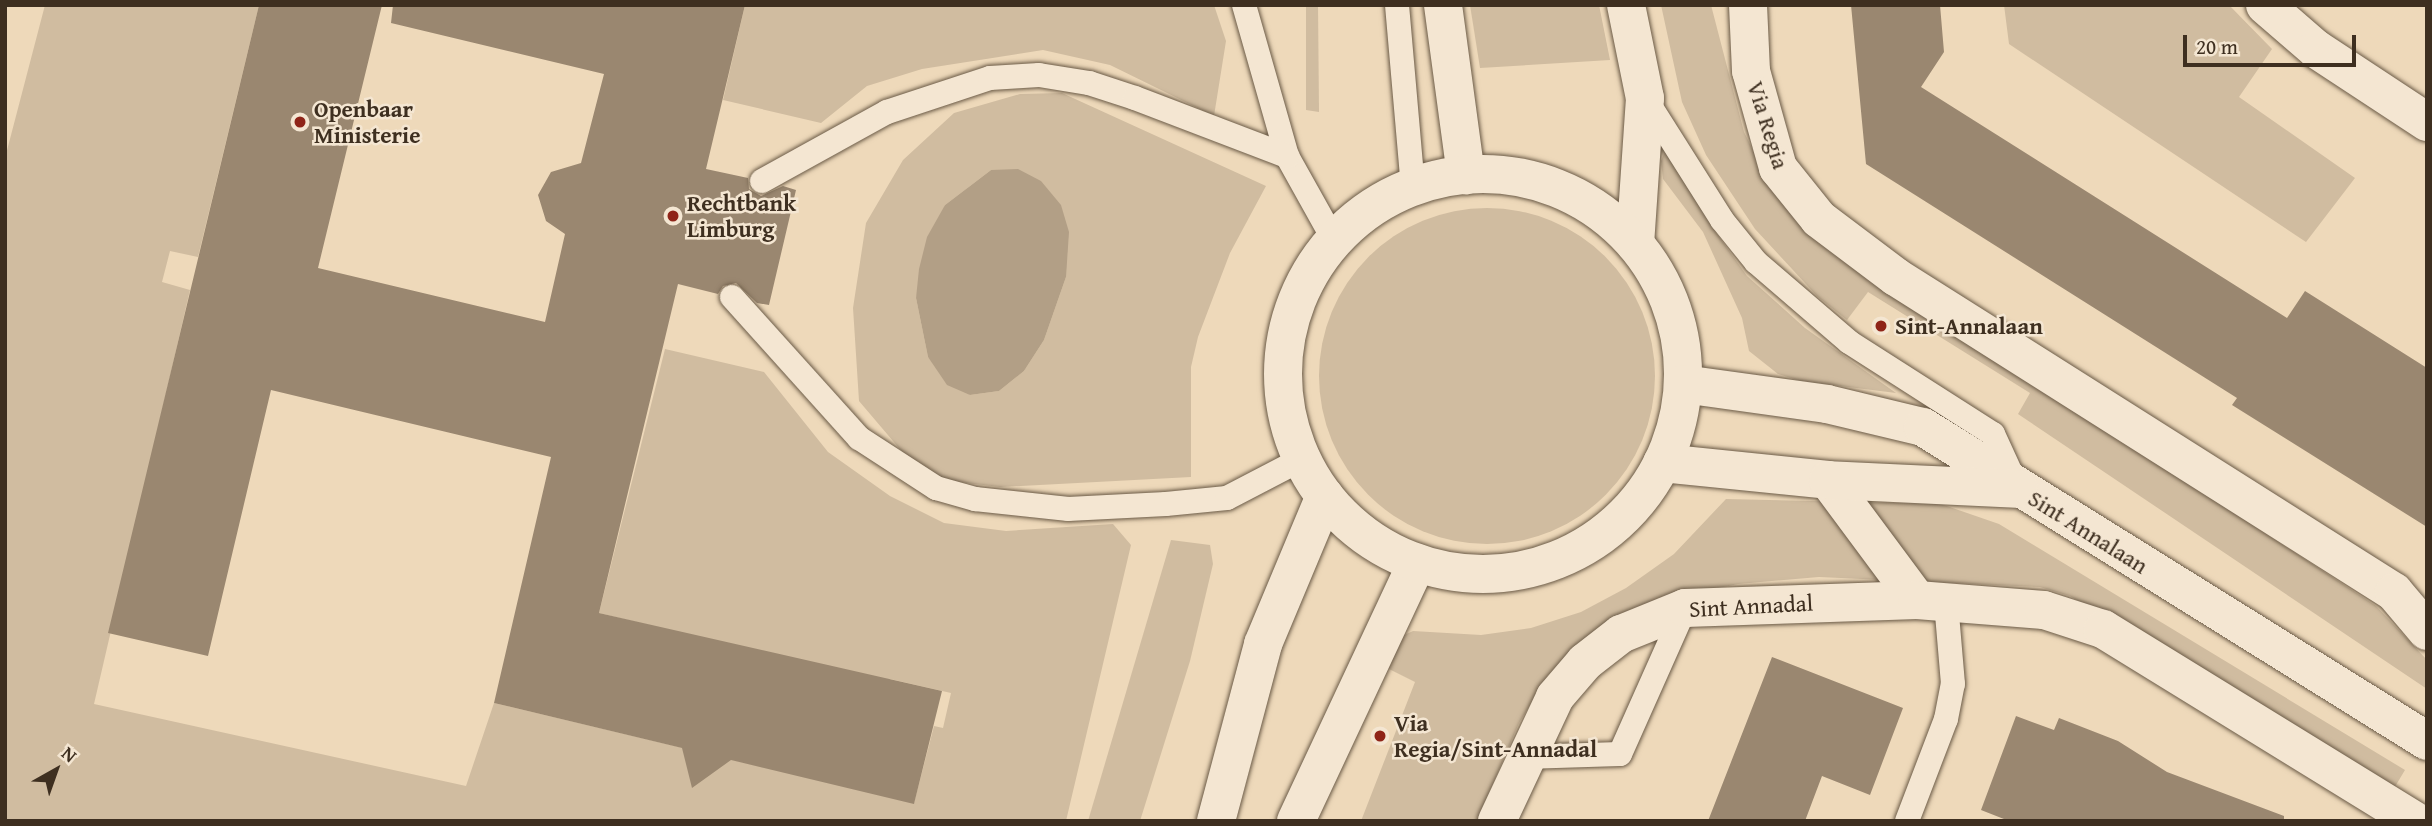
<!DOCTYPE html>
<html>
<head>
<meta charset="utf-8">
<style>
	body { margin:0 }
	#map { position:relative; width:2432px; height:826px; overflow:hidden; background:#eed9ba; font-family:"Gentium Book Plus",serif }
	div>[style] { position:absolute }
	.green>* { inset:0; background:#d0bca0 }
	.round { border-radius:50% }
	.water>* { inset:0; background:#b29f86 }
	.building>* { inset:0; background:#9a8770 }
	.roads { filter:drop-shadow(0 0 2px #6a5a46) drop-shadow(0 0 2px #6a5a46) }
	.service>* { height:24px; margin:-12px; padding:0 12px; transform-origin:12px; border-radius:12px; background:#f4e6d2 }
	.minor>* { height:38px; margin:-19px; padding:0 19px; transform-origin:19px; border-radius:19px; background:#f4e6d2 }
	.tertiary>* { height:38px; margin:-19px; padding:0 19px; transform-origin:19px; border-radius:19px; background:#f4e6d2 }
	.secondary>* { height:38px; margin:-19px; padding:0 19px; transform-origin:19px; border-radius:19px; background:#f4e6d2 }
	.secondary>.ring { margin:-19px; padding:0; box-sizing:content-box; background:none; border:38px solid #f4e6d2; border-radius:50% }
	.dots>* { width:19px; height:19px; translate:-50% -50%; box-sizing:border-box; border:4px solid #f4e6d2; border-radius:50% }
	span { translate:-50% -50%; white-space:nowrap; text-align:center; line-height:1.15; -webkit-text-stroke:5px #f4e6d2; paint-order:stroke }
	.poi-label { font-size:23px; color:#3e2f20; font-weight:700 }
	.left { translate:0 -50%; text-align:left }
	.street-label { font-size:23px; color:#3e2f20 }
	.frame { position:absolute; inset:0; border:7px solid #3e2f20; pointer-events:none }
	.north { position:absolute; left:21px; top:735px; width:70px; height:70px; -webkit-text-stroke:5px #f4e6d2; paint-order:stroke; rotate:40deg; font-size:19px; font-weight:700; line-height:28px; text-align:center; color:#3e2f20 }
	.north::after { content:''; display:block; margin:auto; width:24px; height:32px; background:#3e2f20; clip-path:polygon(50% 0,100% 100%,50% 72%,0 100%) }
	.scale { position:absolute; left:2183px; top:35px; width:173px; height:32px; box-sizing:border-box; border:4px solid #3e2f20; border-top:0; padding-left:9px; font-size:21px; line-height:24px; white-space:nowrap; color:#3e2f20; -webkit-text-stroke:5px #f4e6d2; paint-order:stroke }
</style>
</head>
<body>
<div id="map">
	<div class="green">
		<i style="clip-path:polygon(45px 5px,259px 5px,198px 257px,170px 251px,162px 282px,190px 290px,94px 704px,466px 786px,494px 703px,914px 803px,934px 726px,943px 728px,951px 693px,890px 679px,889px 683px,599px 613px,665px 349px,764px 372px,828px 452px,890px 496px,944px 523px,1006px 531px,1113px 524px,1131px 545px,1066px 821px,5px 821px,5px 158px)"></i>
		<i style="clip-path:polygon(745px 5px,1214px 5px,1226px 41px,1214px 116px,1110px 65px,1043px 50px,922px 69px,867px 86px,821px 123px,723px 100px)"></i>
		<i style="clip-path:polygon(1306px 5px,1318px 5px,1319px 112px,1306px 110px)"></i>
		<i style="clip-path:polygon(1470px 5px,1599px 5px,1610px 60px,1480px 68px)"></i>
		<i style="clip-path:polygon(1661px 5px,1711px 5px,1744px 132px,1767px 179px,1824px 243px,2376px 606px,2427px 660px,2427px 689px,2018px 414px,2030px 393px,1868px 292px,1847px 320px,1817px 296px,1755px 229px,1706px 155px,1682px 102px)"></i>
		<i style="clip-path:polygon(2004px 5px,2229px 5px,2272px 49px,2239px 97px,2355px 178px,2306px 242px,2009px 44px)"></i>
		<i style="clip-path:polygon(evenodd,1062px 93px,1266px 186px,1230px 253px,1198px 337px,1191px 367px,1191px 477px,1000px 487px,950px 481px,910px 461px,859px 401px,853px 308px,866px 223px,903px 160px,954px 113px,1020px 94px,1062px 93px,991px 170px,1066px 277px,1044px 340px,1024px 371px,999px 391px,970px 395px,928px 357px,916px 298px,945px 205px,991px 170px)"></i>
		<i style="clip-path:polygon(1667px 147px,1712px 227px,1747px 276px,1805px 328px,1896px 393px,1801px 381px,1778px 374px,1749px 351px,1742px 318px,1703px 232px,1663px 179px,1661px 161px)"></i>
		<i class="round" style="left:1319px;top:208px;width:336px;height:336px"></i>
		<i style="clip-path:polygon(1726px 499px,1941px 504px,1999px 524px,2405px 770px,2393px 790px,2070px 596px,2040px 587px,1819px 577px,1738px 584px,1676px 597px,1607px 626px,1548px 675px,1519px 723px,1477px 821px,1361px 821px,1415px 682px,1381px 665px,1400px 637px,1413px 631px,1481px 635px,1531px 628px,1581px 612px,1626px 588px,1674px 554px)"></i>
		<i style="clip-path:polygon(1171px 540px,1210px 545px,1213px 564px,1190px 661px,1140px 821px,1088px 821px)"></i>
	</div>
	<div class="water">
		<i style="clip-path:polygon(1018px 169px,1041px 181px,1061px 205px,1069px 232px,1066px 277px,1044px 340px,1024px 371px,999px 391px,970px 395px,947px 385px,928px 357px,916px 298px,919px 269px,927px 237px,945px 205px,991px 170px)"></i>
	</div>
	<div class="building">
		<i style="clip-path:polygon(259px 5px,382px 5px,318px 268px,545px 322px,565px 234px,546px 221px,538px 195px,551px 172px,581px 163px,604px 74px,391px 23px,393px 5px,745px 5px,706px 169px,748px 178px,749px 189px,761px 196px,783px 186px,796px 190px,769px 305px,757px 303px,736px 283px,723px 286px,718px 294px,678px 284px,599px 613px,942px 691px,914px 804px,731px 760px,692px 788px,682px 748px,494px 703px,551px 457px,271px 390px,208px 656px,108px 633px)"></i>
		<i style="clip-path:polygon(1851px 5px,1940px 5px,1944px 52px,1921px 87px,2287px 318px,2305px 291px,2427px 368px,2427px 527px,2232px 405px,2237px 398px,1866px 164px)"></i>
		<i style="clip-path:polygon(1772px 657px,1903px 708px,1870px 795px,1822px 776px,1805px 821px,1708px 821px)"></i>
		<i style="clip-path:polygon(2016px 716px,2054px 730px,2059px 718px,2118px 741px,2167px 772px,2284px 816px,2284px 821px,2009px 821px,1981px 810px)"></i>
	</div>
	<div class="roads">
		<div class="service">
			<i style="left:1244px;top:5px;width:157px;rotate:74.1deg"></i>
			<i style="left:1287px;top:156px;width:96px;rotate:60.8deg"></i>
			<i style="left:1397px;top:5px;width:183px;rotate:85deg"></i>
			<i style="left:1645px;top:98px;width:144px;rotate:57.7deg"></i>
			<i style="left:1722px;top:220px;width:54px;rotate:51deg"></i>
			<i style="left:1756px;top:262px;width:123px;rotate:40.7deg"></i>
			<i style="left:1849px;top:342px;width:171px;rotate:32.6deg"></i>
			<i style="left:1993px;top:434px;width:53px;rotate:65.4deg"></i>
			<i style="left:762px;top:181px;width:143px;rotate:-28.9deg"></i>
			<i style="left:887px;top:112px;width:108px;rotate:-18.3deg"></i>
			<i style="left:990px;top:78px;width:49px;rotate:-3.5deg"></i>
			<i style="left:1039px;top:75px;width:51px;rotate:9.1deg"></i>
			<i style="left:1089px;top:83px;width:48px;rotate:18.1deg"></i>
			<i style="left:1135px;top:98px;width:163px;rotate:20.9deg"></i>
			<i style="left:732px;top:297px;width:190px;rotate:48deg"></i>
			<i style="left:859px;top:438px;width:92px;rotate:33deg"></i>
			<i style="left:936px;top:488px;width:41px;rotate:15.8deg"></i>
			<i style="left:975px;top:499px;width:94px;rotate:6.1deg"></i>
			<i style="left:1068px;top:509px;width:98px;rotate:-2.9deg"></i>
			<i style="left:1166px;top:504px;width:61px;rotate:-5.6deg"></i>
			<i style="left:1227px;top:498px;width:85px;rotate:-27.5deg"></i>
			<i style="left:1524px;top:757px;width:96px;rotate:-1.8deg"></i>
			<i style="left:1620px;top:754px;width:160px;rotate:-66deg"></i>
			<i style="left:1907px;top:821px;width:109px;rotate:-69.1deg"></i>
			<i style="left:1946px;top:719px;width:36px;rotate:-79deg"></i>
			<i style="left:1953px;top:684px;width:81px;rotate:-94.9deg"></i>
		</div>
		<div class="minor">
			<i style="left:1748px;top:5px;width:66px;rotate:87.4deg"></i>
			<i style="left:1751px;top:71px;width:101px;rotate:74.4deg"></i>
			<i style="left:1778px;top:168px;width:65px;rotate:51.2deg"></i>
			<i style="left:1819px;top:219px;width:96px;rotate:37deg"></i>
			<i style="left:1896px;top:277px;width:589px;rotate:32.31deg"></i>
			<i style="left:2394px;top:592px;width:51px;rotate:49.8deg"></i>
			<i style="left:2265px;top:5px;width:67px;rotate:40.8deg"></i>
			<i style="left:2316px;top:49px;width:133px;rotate:33.3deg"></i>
			<i style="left:1828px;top:480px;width:149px;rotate:53.4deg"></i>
			<i style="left:1497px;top:821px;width:137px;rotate:-64.9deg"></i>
			<i style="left:1555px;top:697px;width:46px;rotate:-49.4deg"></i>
			<i style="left:1585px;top:662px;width:46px;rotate:-37.9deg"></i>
			<i style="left:1621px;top:634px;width:69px;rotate:-22.1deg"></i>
			<i style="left:1685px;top:608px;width:232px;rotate:-2deg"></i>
			<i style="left:1917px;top:600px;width:127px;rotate:4.5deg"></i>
			<i style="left:2044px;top:610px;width:62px;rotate:17.9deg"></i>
			<i style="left:2103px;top:629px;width:366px;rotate:31.6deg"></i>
		</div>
		<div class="tertiary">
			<i style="left:1216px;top:821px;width:183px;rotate:-75.1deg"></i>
			<i style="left:1263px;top:644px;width:160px;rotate:-67.3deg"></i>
			<i style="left:1296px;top:821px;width:285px;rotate:-64.9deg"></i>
		</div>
		<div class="secondary">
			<i style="left:1443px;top:5px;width:172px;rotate:82.3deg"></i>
			<i style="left:1626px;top:5px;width:95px;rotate:78.5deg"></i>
			<i style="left:1645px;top:98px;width:146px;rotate:93.9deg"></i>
			<i class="ring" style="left:1283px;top:174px;width:362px;height:362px"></i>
			<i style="left:1683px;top:384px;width:145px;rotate:7.9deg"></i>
			<i style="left:1827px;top:404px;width:99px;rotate:13.5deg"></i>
			<i style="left:1923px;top:427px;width:594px;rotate:31.92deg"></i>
			<i style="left:1662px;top:463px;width:167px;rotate:5.8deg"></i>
			<i style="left:1828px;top:480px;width:191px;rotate:2.7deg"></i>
		</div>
	</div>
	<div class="dots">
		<i style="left:300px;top:122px;background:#8f2418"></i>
		<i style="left:673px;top:216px;background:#8f2418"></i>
		<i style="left:1881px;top:326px;background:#8f2418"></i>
		<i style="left:1380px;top:736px;background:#8f2418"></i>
	</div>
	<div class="poi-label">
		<span class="left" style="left:314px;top:122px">Openbaar<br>Ministerie</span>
		<span class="left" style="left:687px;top:216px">Rechtbank<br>Limburg</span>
		<span class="left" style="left:1895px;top:326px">Sint-Annalaan</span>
		<span class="left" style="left:1394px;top:736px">Via<br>Regia/Sint-Annadal</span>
	</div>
	<div class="street-label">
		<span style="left:1768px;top:125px;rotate:73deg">Via Regia</span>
		<span style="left:2088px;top:532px;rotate:32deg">Sint Annalaan</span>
		<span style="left:1751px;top:606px;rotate:-3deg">Sint Annadal</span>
	</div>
	<div class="frame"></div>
	<div class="north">N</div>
	<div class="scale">20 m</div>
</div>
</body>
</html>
